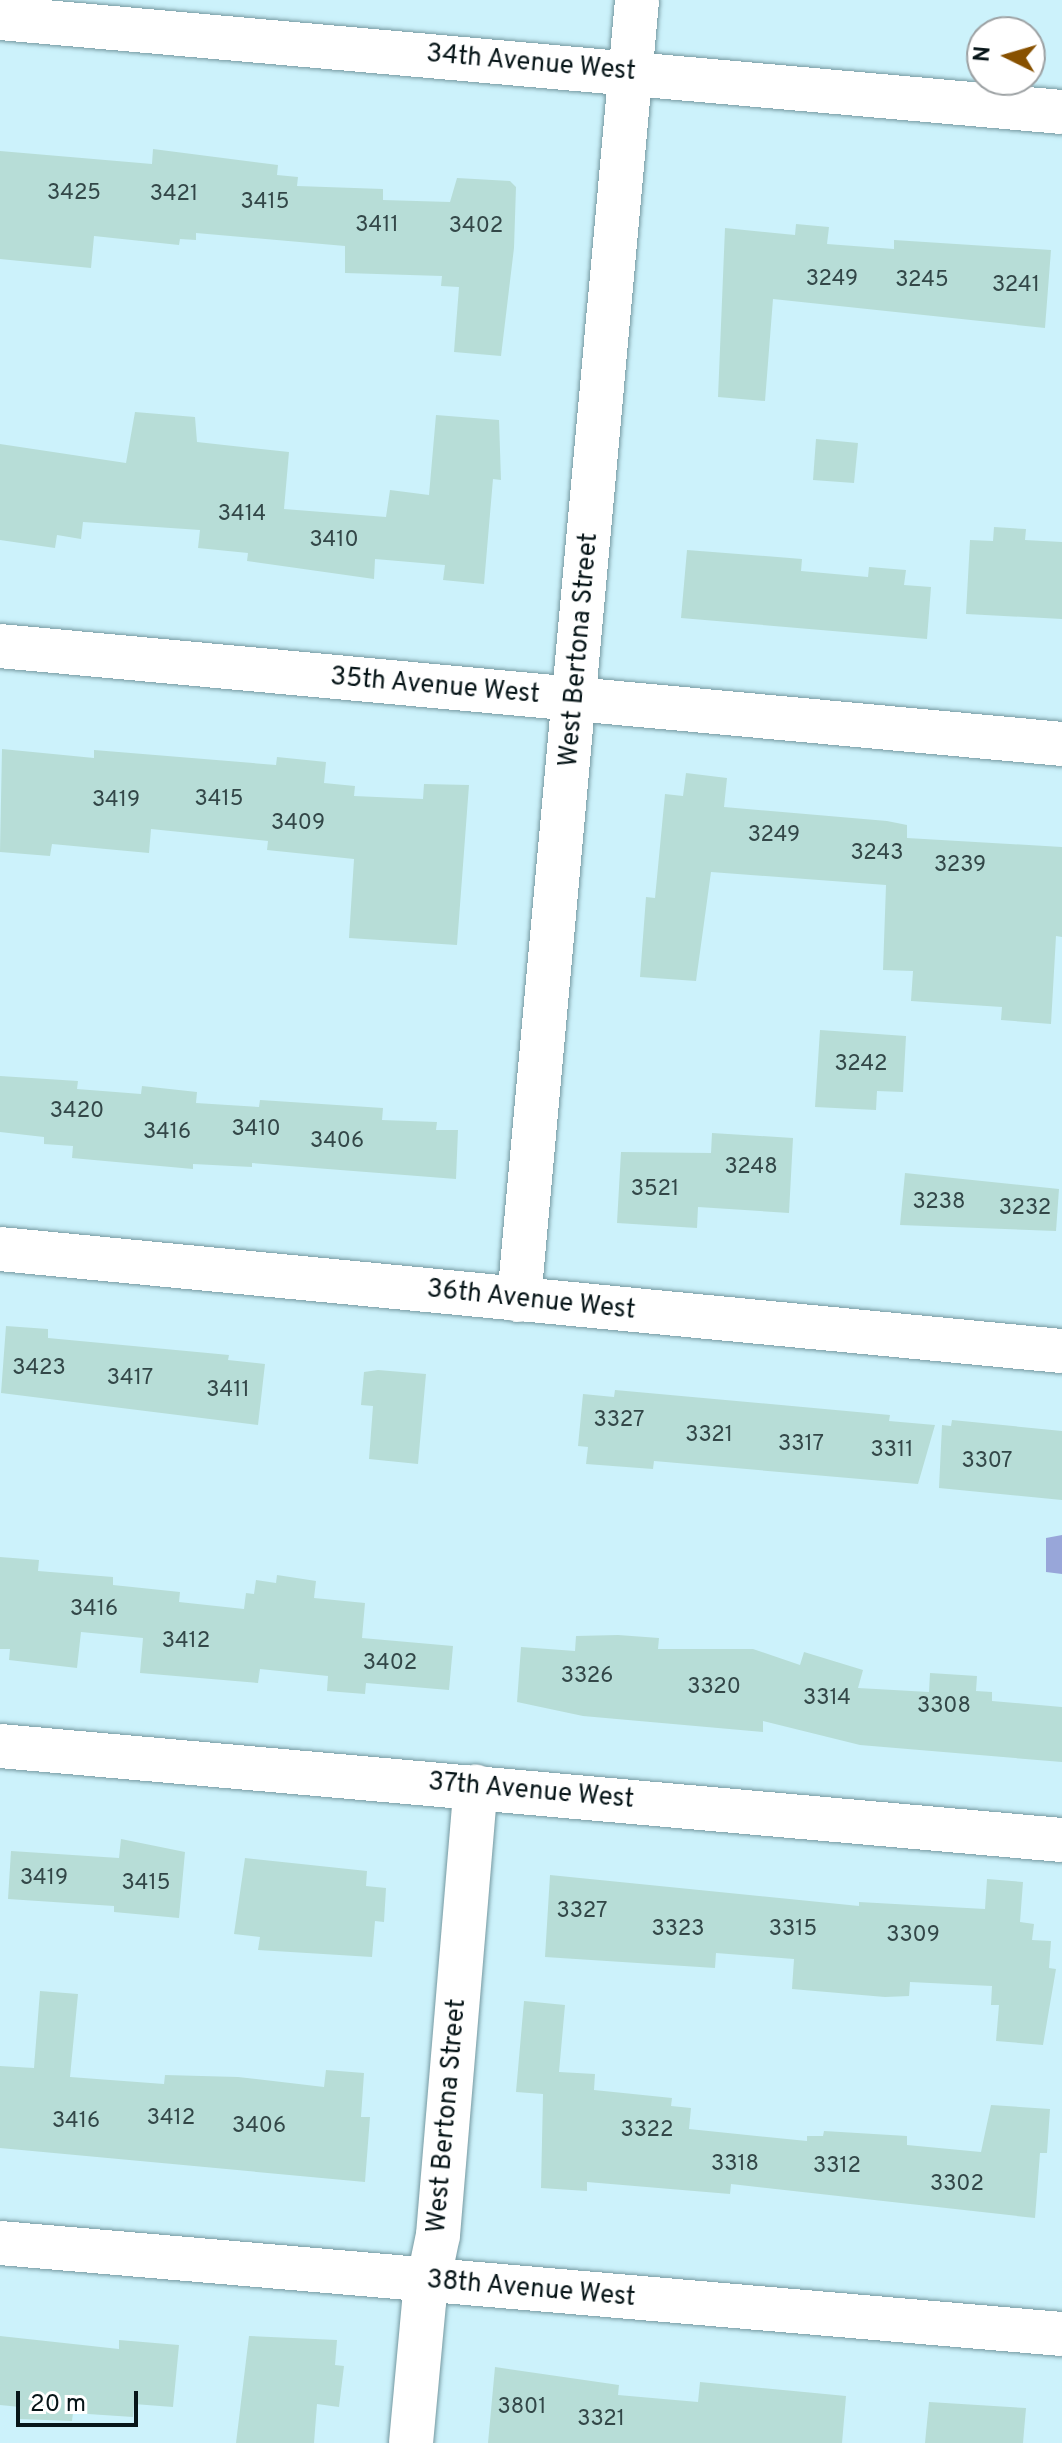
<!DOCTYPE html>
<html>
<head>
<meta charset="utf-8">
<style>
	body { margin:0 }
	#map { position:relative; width:1062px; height:2443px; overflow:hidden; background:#ccf2fb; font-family:Overpass,sans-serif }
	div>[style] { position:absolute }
	.water>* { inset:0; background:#98a6d9 }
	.building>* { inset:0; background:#b7ddd7 }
	.roads { filter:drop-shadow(0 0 2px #7598a0) drop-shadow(0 0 2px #7598a0) }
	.minor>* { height:44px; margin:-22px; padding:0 22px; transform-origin:22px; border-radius:22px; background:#fff }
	span { translate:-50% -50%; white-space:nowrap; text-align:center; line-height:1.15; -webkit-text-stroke:7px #fff; paint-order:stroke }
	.number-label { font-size:22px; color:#334748 }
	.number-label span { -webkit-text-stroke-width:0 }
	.street-label { font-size:26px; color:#071518 }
	.north { position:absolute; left:966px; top:16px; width:80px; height:80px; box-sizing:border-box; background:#fff; border:2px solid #9ca1a3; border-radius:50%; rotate:275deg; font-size:22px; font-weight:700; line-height:32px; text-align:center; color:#071518 }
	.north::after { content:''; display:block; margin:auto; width:28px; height:36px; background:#885100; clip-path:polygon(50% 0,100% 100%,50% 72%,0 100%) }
	.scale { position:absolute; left:16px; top:2391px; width:122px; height:36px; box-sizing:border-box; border:4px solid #071518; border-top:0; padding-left:10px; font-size:24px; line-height:28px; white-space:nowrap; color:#071518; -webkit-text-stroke:6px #fff; paint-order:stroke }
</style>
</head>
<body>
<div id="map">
	<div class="water">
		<i style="clip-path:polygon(1062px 1535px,1062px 1574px,1046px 1572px,1046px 1538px)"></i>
	</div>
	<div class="building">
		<i style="clip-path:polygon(153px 149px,278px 165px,277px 175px,298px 177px,297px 186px,383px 189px,383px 200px,450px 202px,457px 178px,510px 181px,516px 187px,514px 248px,501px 356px,454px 352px,459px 287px,441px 286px,442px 276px,345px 273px,345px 246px,196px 233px,196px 240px,180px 239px,179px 245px,94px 236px,91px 268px,0 259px,0 151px,152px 164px)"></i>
		<i style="clip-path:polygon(796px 224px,829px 227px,827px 244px,894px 249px,894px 240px,1051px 250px,1045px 328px,773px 299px,765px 401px,718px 397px,725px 228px,795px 235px)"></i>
		<i style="clip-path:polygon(135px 412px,195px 417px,197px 442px,289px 452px,284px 509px,386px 517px,390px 490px,429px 495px,436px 415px,499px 420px,501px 480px,493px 479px,484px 584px,443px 580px,445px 565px,375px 559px,374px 579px,247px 561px,248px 553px,198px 548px,200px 530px,83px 522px,81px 539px,57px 535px,55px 548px,0 540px,0 444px,126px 463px)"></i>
		<i style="clip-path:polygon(816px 439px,858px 443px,854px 483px,813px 480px)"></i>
		<i style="clip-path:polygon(994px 527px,1026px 529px,1025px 540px,1062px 542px,1062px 619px,966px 614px,970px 540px,993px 541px)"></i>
		<i style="clip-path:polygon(687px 550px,802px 559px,801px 571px,868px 577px,869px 567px,906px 570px,904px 585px,931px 587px,927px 639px,681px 618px)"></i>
		<i style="clip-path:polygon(2px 749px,94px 758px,94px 750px,276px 765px,277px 757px,326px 762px,324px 783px,355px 786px,354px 796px,423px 799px,424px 784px,469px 785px,457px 945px,349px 938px,354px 859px,267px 850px,268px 841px,151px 829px,149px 853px,52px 844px,50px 856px,0 852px)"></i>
		<i style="clip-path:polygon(686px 773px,727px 778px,724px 807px,887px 821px,907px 825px,907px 838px,1062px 847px,1062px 937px,1056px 936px,1051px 1024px,1001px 1020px,1002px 1007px,911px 1001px,913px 971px,883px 970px,886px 885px,711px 872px,696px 981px,640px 977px,646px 897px,655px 898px,665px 794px,683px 796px)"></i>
		<i style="clip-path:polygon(820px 1030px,906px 1036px,903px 1092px,877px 1091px,876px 1110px,815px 1107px)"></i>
		<i style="clip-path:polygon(0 1076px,78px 1081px,77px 1089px,141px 1094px,142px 1086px,197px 1092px,196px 1103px,259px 1107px,260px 1100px,383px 1108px,382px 1120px,437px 1122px,436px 1130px,458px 1130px,456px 1179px,252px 1163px,252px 1167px,193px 1164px,193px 1169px,72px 1158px,73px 1146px,44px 1144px,44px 1137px,0 1132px)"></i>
		<i style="clip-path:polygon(712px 1133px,793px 1138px,789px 1213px,698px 1207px,697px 1228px,617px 1223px,621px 1152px,711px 1153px)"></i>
		<i style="clip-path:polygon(905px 1173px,1059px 1189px,1056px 1231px,900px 1225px)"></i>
		<i style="clip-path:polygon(6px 1326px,48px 1329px,48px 1338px,229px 1355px,228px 1360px,265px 1364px,258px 1425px,1px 1393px)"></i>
		<i style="clip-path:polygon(378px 1370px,426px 1374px,418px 1464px,369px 1459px,373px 1406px,361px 1405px,364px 1372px)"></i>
		<i style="clip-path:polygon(615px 1390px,890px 1415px,889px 1421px,935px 1425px,918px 1484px,654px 1461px,653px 1469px,586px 1464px,588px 1447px,578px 1446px,583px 1394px,614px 1397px)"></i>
		<i style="clip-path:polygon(952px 1420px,1062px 1431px,1062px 1500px,939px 1488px,942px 1425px,951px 1426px)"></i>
		<i style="clip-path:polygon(0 1557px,39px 1560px,38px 1571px,113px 1577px,113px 1585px,180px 1592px,179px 1602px,244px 1609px,246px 1593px,254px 1594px,256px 1580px,276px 1583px,277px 1575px,316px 1581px,314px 1598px,365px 1603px,362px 1638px,453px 1646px,449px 1690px,366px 1683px,365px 1694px,327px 1691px,328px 1676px,260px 1669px,258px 1683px,140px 1673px,143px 1638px,81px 1632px,77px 1668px,9px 1660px,10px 1649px,0 1649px)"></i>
		<i style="clip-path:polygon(618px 1635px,659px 1638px,658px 1649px,753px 1649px,800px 1665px,804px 1652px,863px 1670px,858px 1688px,929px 1692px,930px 1673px,977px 1676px,976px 1691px,992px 1692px,992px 1701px,1062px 1707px,1062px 1762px,860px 1745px,763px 1721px,763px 1732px,583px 1716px,517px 1702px,521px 1647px,575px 1651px,576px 1636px)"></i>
		<i style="clip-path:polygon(121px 1839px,185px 1852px,179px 1918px,114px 1912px,114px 1906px,8px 1899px,11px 1851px,119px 1858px)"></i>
		<i style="clip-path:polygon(245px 1858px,367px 1871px,366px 1886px,386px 1888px,384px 1922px,375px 1921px,372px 1957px,258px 1950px,260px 1937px,234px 1934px)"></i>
		<i style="clip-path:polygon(550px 1875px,859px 1906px,859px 1902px,985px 1909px,987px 1879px,1023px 1882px,1020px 1922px,1034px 1924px,1032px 1940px,1051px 1941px,1049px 1968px,1056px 1969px,1043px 2045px,996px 2041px,999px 2005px,991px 2005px,992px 1986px,910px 1982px,909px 1996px,885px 1997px,792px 1989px,794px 1959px,716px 1953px,715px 1968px,545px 1957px)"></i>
		<i style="clip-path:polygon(40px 1991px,78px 1994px,70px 2077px,164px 2084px,165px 2075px,238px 2077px,324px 2087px,326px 2070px,364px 2073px,361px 2117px,370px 2117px,365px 2182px,0 2148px,0 2066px,34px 2068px)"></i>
		<i style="clip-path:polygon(524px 2001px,565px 2005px,559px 2072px,595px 2074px,594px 2090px,672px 2098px,671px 2106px,691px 2108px,689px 2129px,807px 2141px,807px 2136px,823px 2136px,824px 2131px,907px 2136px,907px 2145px,981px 2152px,991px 2105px,1050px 2109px,1047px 2153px,1040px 2153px,1035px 2218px,731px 2184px,730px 2194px,587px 2182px,587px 2191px,541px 2188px,543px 2094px,516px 2092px)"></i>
		<i style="clip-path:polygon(0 2336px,119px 2349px,119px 2340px,179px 2345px,173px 2407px,134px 2404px,133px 2417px,73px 2413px,72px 2421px,19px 2419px,20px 2407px,0 2405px)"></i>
		<i style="clip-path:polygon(249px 2336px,337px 2340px,335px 2365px,344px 2366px,339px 2407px,317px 2404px,314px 2443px,236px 2443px)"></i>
		<i style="clip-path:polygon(495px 2367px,619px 2385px,618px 2395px,698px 2402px,700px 2382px,846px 2396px,842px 2443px,488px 2443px)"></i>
		<i style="clip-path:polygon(929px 2402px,1026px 2408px,1023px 2443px,925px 2443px)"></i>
	</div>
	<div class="roads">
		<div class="minor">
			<i style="left:0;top:18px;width:1066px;rotate:5.06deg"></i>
			<i style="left:0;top:646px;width:1067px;rotate:5.27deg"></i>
			<i style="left:0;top:1249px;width:1067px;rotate:5.49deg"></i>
			<i style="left:519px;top:1300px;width:1305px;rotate:-84.81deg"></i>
			<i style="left:0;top:1746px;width:1066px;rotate:5.06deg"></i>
			<i style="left:0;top:2243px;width:1066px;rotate:4.9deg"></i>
			<i style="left:411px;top:2443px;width:142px;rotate:-84.7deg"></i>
			<i style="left:424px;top:2302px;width:68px;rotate:-78.2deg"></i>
			<i style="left:438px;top:2235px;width:450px;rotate:-85.2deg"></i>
		</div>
	</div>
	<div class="number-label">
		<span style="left:74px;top:194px">3425</span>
		<span style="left:174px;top:195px">3421</span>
		<span style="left:265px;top:203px">3415</span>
		<span style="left:377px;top:226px">3411</span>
		<span style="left:476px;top:227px">3402</span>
		<span style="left:832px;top:280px">3249</span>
		<span style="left:922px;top:281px">3245</span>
		<span style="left:1016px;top:286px">3241</span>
		<span style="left:242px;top:515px">3414</span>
		<span style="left:334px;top:541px">3410</span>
		<span style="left:219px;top:800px">3415</span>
		<span style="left:116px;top:801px">3419</span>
		<span style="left:298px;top:824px">3409</span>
		<span style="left:774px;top:836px">3249</span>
		<span style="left:877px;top:854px">3243</span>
		<span style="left:960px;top:866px">3239</span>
		<span style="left:861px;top:1065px">3242</span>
		<span style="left:77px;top:1112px">3420</span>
		<span style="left:256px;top:1130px">3410</span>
		<span style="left:167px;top:1133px">3416</span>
		<span style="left:337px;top:1142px">3406</span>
		<span style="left:751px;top:1168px">3248</span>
		<span style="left:655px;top:1190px">3521</span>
		<span style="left:939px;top:1203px">3238</span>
		<span style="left:1025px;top:1209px">3232</span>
		<span style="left:39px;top:1369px">3423</span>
		<span style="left:130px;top:1379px">3417</span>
		<span style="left:228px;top:1391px">3411</span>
		<span style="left:619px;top:1421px">3327</span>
		<span style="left:709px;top:1436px">3321</span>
		<span style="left:801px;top:1445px">3317</span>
		<span style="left:892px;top:1451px">3311</span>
		<span style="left:987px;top:1462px">3307</span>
		<span style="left:94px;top:1610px">3416</span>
		<span style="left:186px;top:1642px">3412</span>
		<span style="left:390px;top:1664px">3402</span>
		<span style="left:587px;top:1677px">3326</span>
		<span style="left:714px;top:1688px">3320</span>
		<span style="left:827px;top:1699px">3314</span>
		<span style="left:944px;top:1707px">3308</span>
		<span style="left:44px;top:1879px">3419</span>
		<span style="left:146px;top:1884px">3415</span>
		<span style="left:582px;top:1912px">3327</span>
		<span style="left:678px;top:1930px">3323</span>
		<span style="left:793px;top:1930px">3315</span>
		<span style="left:913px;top:1936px">3309</span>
		<span style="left:171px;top:2119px">3412</span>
		<span style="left:76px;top:2122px">3416</span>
		<span style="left:259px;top:2127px">3406</span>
		<span style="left:647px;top:2131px">3322</span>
		<span style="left:735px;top:2165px">3318</span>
		<span style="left:837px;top:2167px">3312</span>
		<span style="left:957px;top:2185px">3302</span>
		<span style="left:522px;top:2408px">3801</span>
		<span style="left:601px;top:2420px">3321</span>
	</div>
	<div class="street-label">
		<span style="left:531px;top:64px;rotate:5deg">34th Avenue West</span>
		<span style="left:580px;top:650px;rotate:-85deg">West Bertona Street</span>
		<span style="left:435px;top:687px;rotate:5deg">35th Avenue West</span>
		<span style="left:531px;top:1301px;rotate:6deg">36th Avenue West</span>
		<span style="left:531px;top:1792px;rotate:5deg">37th Avenue West</span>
		<span style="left:448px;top:2116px;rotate:-85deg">West Bertona Street</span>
		<span style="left:531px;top:2290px;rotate:5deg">38th Avenue West</span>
	</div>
	<div class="north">N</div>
	<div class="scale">20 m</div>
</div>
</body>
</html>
